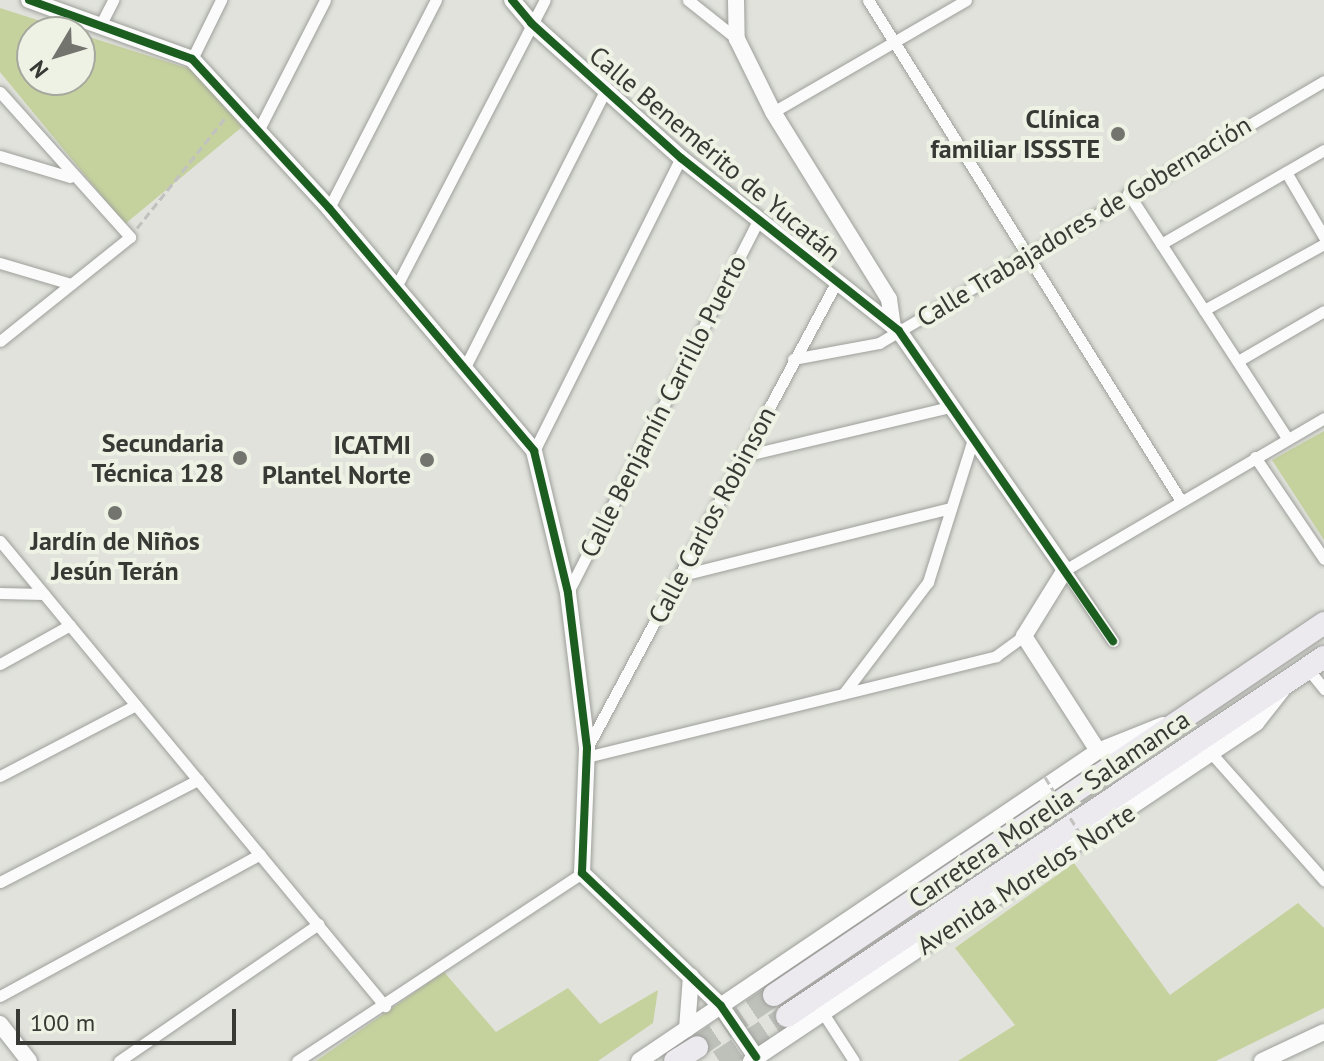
<!DOCTYPE html>
<html>
<head>
<meta charset="utf-8">
<style>
	body { margin:0 }
	#map { position:relative; width:1324px; height:1061px; overflow:hidden; background:#e0e2db; font-family:"PT Sans",sans-serif }
	div>[style] { position:absolute }
	.green>* { inset:0; background:#c5d29e }
	.highway-tunnel>* { height:22px; margin-top:-11px; transform-origin:0; background:repeating-linear-gradient(90deg,#bec0ba 0 22px,transparent 0 33px) }
	.path>* { height:3px; margin-top:-1.5px; transform-origin:0; background:repeating-linear-gradient(90deg,#c1c2bf 0 8px,transparent 0 12px) }
	.roads { filter:drop-shadow(0 0 2px #9e9f9b) drop-shadow(0 0 2px #9e9f9b) }
	.street>* { height:11px; margin:-5.5px; padding:0 5.5px; transform-origin:5.5px; border-radius:5.5px; background:#fafbfa }
	.secondary>* { height:16px; margin:-8px; padding:0 8px; transform-origin:8px; border-radius:8px; background:#fafbfa }
	.highway>* { height:22px; margin:-11px; padding:0 11px; transform-origin:11px; border-radius:11px; background:#edeaef }
	.path-bridge>* { height:3px; margin-top:-1.5px; transform-origin:0; background:repeating-linear-gradient(90deg,#c1c2bf 0 8px,transparent 0 12px) }
	.cycleway>* { height:8px; margin:-4px; padding:0 4px; transform-origin:4px; border-radius:4px; background:#1b5e20 }
	.dots>* { width:22px; height:22px; translate:-50% -50%; box-sizing:border-box; border:4px solid #eef2e5; border-radius:50% }
	span { translate:-50% -50%; white-space:nowrap; text-align:center; line-height:1.15; -webkit-text-stroke:8px #eef2e5; paint-order:stroke }
	.poi-label { font-size:26px; color:#383934; font-weight:700 }
	.right { translate:-100% -50%; text-align:right }
	.street-label { font-size:26px; color:#383934 }
	.north { position:absolute; left:16px; top:16px; width:80px; height:80px; box-sizing:border-box; background:#eef2e5; border:2px solid #a5a89e; border-radius:50%; rotate:232deg; font-size:22px; font-weight:700; line-height:32px; text-align:center; color:#383934 }
	.north::after { content:''; display:block; margin:auto; width:28px; height:36px; background:#73746e; clip-path:polygon(50% 0,100% 100%,50% 72%,0 100%) }
	.scale { position:absolute; left:16px; top:1009px; width:220px; height:36px; box-sizing:border-box; border:4px solid #383934; border-top:0; padding-left:10px; font-size:24px; line-height:28px; white-space:nowrap; color:#383934; -webkit-text-stroke:6px #eef2e5; paint-order:stroke }
</style>
</head>
<body>
<div id="map">
	<div class="green">
		<i style="clip-path:polygon(0 8px,75px 32px,32px 32px,32px 80px,80px 80px,80px 34px,193px 70px,242px 127px,125px 224px,0 72px)"></i>
		<i style="clip-path:polygon(1324px 431px,1324px 540px,1272px 460px)"></i>
		<i style="clip-path:polygon(1074px 863px,1170px 995px,1298px 903px,1324px 928px,1324px 1008px,1216px 1061px,958px 1061px,1015px 1025px,955px 948px)"></i>
		<i style="clip-path:polygon(444px 972px,496px 1032px,568px 988px,600px 1024px,658px 990px,653px 1023px,598px 1061px,316px 1061px)"></i>
	</div>
	<div class="highway-tunnel">
		<i style="left:697px;top:1047px;width:93px;rotate:-34deg"></i>
		<i style="left:719px;top:1061px;width:82px;rotate:-33.5deg"></i>
	</div>
	<div class="path">
		<i style="left:137px;top:228px;width:141px;rotate:-51.3deg"></i>
	</div>
	<div class="roads">
		<div class="street">
			<i style="left:688px;top:0;width:63px;rotate:38.5deg"></i>
			<i style="left:868px;top:0;width:591px;rotate:58deg"></i>
			<i style="left:102px;top:22px;width:25px;rotate:-63deg"></i>
			<i style="left:192px;top:59px;width:66px;rotate:-63.8deg"></i>
			<i style="left:0;top:92px;width:195px;rotate:48.1deg"></i>
			<i style="left:130px;top:237px;width:166px;rotate:141.3deg"></i>
			<i style="left:773px;top:112px;width:223px;rotate:-30.1deg"></i>
			<i style="left:258px;top:131px;width:147px;rotate:-62.9deg"></i>
			<i style="left:0;top:156px;width:73px;rotate:16.7deg"></i>
			<i style="left:1286px;top:172px;width:75px;rotate:59.7deg"></i>
			<i style="left:1128px;top:193px;width:293px;rotate:57deg"></i>
			<i style="left:329px;top:208px;width:234px;rotate:-62.8deg"></i>
			<i style="left:1161px;top:244px;width:188px;rotate:-30deg"></i>
			<i style="left:0;top:263px;width:74px;rotate:16.5deg"></i>
			<i style="left:396px;top:287px;width:323px;rotate:-62.6deg"></i>
			<i style="left:1204px;top:310px;width:137px;rotate:-28.8deg"></i>
			<i style="left:793px;top:359px;width:87px;rotate:-10.5deg"></i>
			<i style="left:879px;top:343px;width:516px;rotate:-30.49deg"></i>
			<i style="left:1238px;top:361px;width:99px;rotate:-30.2deg"></i>
			<i style="left:464px;top:369px;width:312px;rotate:-63.1deg"></i>
			<i style="left:534px;top:451px;width:328px;rotate:-63.4deg"></i>
			<i style="left:748px;top:455px;width:211px;rotate:-13.4deg"></i>
			<i style="left:1255px;top:457px;width:123px;rotate:55.9deg"></i>
			<i style="left:0;top:541px;width:604px;rotate:50.38deg"></i>
			<i style="left:682px;top:575px;width:277px;rotate:-14deg"></i>
			<i style="left:568px;top:592px;width:418px;rotate:-62.9deg"></i>
			<i style="left:0;top:593px;width:44px;rotate:1.3deg"></i>
			<i style="left:1113px;top:641px;width:86px;rotate:-124.1deg"></i>
			<i style="left:1065px;top:570px;width:300px;rotate:-30.4deg"></i>
			<i style="left:0;top:664px;width:80px;rotate:-29.1deg"></i>
			<i style="left:1308px;top:669px;width:26px;rotate:51deg"></i>
			<i style="left:844px;top:693px;width:139px;rotate:-52.9deg"></i>
			<i style="left:928px;top:582px;width:150px;rotate:-72.5deg"></i>
			<i style="left:587px;top:748px;width:530px;rotate:-61.84deg"></i>
			<i style="left:1212px;top:754px;width:169px;rotate:48.4deg"></i>
			<i style="left:586px;top:757px;width:422px;rotate:-13.8deg"></i>
			<i style="left:996px;top:656px;width:34px;rotate:-36deg"></i>
			<i style="left:0;top:776px;width:153px;rotate:-27.6deg"></i>
			<i style="left:0;top:882px;width:223px;rotate:-27.3deg"></i>
			<i style="left:0;top:996px;width:296px;rotate:-28.6deg"></i>
			<i style="left:823px;top:1013px;width:57px;rotate:57.1deg"></i>
			<i style="left:119px;top:1061px;width:242px;rotate:-34.5deg"></i>
			<i style="left:297px;top:1061px;width:341px;rotate:-33.4deg"></i>
		</div>
		<div class="secondary">
			<i style="left:29px;top:0;width:173px;rotate:19.9deg"></i>
			<i style="left:192px;top:59px;width:202px;rotate:47.4deg"></i>
			<i style="left:329px;top:208px;width:318px;rotate:49.8deg"></i>
			<i style="left:534px;top:451px;width:146px;rotate:76.5deg"></i>
			<i style="left:568px;top:593px;width:156px;rotate:83deg"></i>
			<i style="left:587px;top:748px;width:125px;rotate:92.3deg"></i>
			<i style="left:582px;top:873px;width:192px;rotate:43.7deg"></i>
			<i style="left:721px;top:1006px;width:62px;rotate:55.5deg"></i>
			<i style="left:512px;top:0;width:30px;rotate:50deg"></i>
			<i style="left:531px;top:23px;width:202px;rotate:42deg"></i>
			<i style="left:681px;top:158px;width:270px;rotate:38.4deg"></i>
			<i style="left:736px;top:0;width:39px;rotate:89deg"></i>
			<i style="left:737px;top:39px;width:81px;rotate:63.7deg"></i>
			<i style="left:773px;top:112px;width:220px;rotate:58.2deg"></i>
			<i style="left:889px;top:299px;width:27px;rotate:82deg"></i>
			<i style="left:899px;top:331px;width:291px;rotate:55.2deg"></i>
			<i style="left:1065px;top:570px;width:78px;rotate:121.8deg"></i>
			<i style="left:1024px;top:636px;width:137px;rotate:57.2deg"></i>
			<i style="left:0;top:1024px;width:47px;rotate:51.9deg"></i>
			<i style="left:687px;top:1029px;width:53px;rotate:-85.7deg"></i>
			<i style="left:639px;top:1061px;width:554px;rotate:-34.03deg"></i>
			<i style="left:1098px;top:751px;width:70px;rotate:-21.8deg"></i>
			<i style="left:751px;top:1061px;width:608px;rotate:-33.79deg"></i>
			<i style="left:1256px;top:723px;width:42px;rotate:-51.8deg"></i>
			<i style="left:1262px;top:1061px;width:68px;rotate:-25.1deg"></i>
		</div>
		<div class="highway">
			<i style="left:774px;top:995px;width:664px;rotate:-34.07deg"></i>
			<i style="left:787px;top:1016px;width:646px;rotate:-33.76deg"></i>
			<i style="left:675px;top:1061px;width:26px;rotate:-32deg"></i>
		</div>
	</div>
	<div class="path-bridge">
		<i style="left:1045px;top:777px;width:84px;rotate:58.2deg"></i>
	</div>
	<div class="cycleway">
		<i style="left:29px;top:0;width:173px;rotate:19.9deg"></i>
		<i style="left:192px;top:59px;width:202px;rotate:47.4deg"></i>
		<i style="left:329px;top:208px;width:318px;rotate:49.8deg"></i>
		<i style="left:534px;top:451px;width:146px;rotate:76.5deg"></i>
		<i style="left:568px;top:593px;width:156px;rotate:83deg"></i>
		<i style="left:587px;top:748px;width:125px;rotate:92.3deg"></i>
		<i style="left:582px;top:873px;width:192px;rotate:43.7deg"></i>
		<i style="left:721px;top:1006px;width:62px;rotate:55.5deg"></i>
		<i style="left:512px;top:0;width:30px;rotate:50deg"></i>
		<i style="left:531px;top:23px;width:202px;rotate:42deg"></i>
		<i style="left:681px;top:158px;width:278px;rotate:38.4deg"></i>
		<i style="left:899px;top:331px;width:377px;rotate:55.4deg"></i>
	</div>
	<div class="dots">
		<i style="left:1118px;top:134px;background:#73746e"></i>
		<i style="left:240px;top:458px;background:#73746e"></i>
		<i style="left:427px;top:460px;background:#73746e"></i>
		<i style="left:115px;top:513px;background:#73746e"></i>
	</div>
	<div class="poi-label">
		<span class="right" style="left:1100px;top:134px">Clínica<br>familiar ISSSTE</span>
		<span class="right" style="left:224px;top:458px">Secundaria<br>Técnica 128</span>
		<span class="right" style="left:411px;top:460px">ICATMI<br>Plantel Norte</span>
		<span style="left:115px;top:556px">Jardín de Niños<br>Jesún Terán</span>
	</div>
	<div class="street-label">
		<span style="left:715px;top:154px;rotate:40deg">Calle Benemérito de Yucatán</span>
		<span style="left:1084px;top:221px;rotate:-31deg">Calle Trabajadores de Gobernación</span>
		<span style="left:663px;top:406px;rotate:-63deg">Calle Benjamín Carrillo Puerto</span>
		<span style="left:712px;top:515px;rotate:-62deg">Calle Carlos Robinson</span>
		<span style="left:1049px;top:809px;rotate:-34deg">Carretera Morelia - Salamanca</span>
		<span style="left:1026px;top:879px;rotate:-33deg">Avenida Morelos Norte</span>
	</div>
	<div class="north">N</div>
	<div class="scale">100 m</div>
</div>
</body>
</html>
